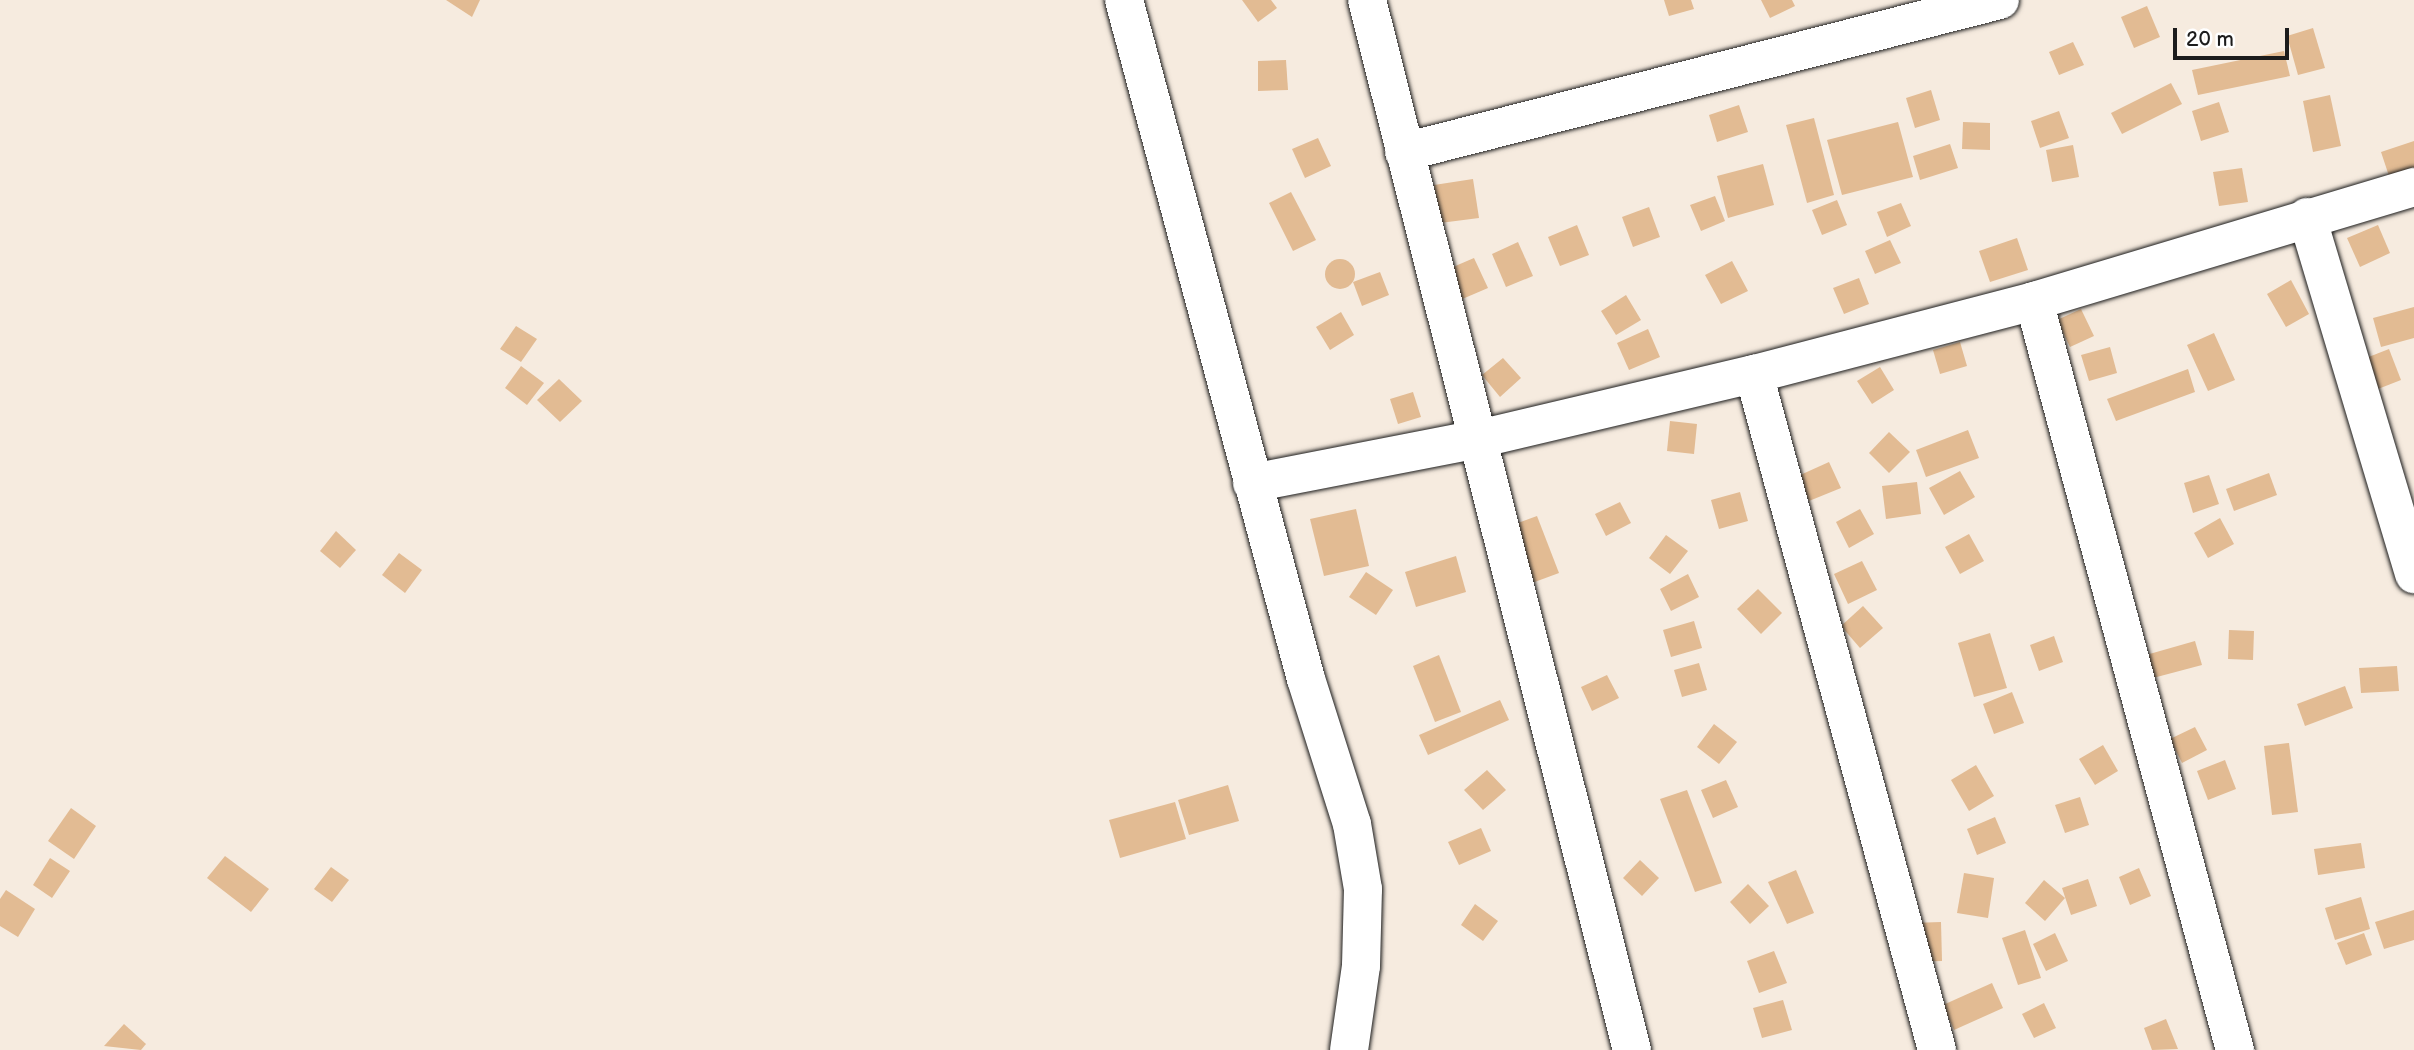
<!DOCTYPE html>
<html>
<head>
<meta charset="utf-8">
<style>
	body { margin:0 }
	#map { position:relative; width:2414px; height:1050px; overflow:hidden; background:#f6ebdf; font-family:"Balsamiq Sans",sans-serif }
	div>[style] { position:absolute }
	.building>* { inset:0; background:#e2bb93 }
	.round { border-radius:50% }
	.roads { filter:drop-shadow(0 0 2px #1c1c1c) drop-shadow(0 0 2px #1c1c1c) }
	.minor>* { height:38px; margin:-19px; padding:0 19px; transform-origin:19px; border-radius:19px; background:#fff }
	.secondary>* { height:38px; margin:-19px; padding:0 19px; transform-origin:19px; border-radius:19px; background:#fff }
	span { translate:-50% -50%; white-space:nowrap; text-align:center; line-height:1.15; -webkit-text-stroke:7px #fff; paint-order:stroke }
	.scale { position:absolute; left:2173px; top:28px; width:116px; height:32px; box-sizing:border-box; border:4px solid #1c1c1c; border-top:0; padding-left:9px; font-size:21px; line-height:24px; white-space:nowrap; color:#1c1c1c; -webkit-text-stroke:5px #fff; paint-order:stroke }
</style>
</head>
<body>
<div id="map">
	<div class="building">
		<i style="clip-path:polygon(446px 0,480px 0,472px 17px)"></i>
		<i style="clip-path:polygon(1242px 0,1271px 0,1277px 8px,1258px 22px)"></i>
		<i style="clip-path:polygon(1664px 0,1691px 0,1694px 9px,1669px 16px)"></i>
		<i style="clip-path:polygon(1761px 0,1792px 0,1795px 6px,1770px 18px)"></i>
		<i style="clip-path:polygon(2147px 6px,2160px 37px,2134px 48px,2121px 17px)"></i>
		<i style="clip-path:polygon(2313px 28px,2325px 68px,2298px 75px,2287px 36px)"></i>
		<i style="clip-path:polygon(2073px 42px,2084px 65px,2059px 75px,2049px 52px)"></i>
		<i style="clip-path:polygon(2284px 51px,2290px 76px,2198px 95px,2192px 70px)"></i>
		<i style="clip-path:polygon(1286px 60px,1288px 90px,1258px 91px,1258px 61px)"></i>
		<i style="clip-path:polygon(2171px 83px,2182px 104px,2122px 134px,2111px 113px)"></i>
		<i style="clip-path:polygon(1931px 90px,1940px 120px,1915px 128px,1906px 98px)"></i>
		<i style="clip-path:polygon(2330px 95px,2341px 146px,2313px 152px,2303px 101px)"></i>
		<i style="clip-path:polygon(2219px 102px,2229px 132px,2201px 141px,2192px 111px)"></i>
		<i style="clip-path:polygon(1739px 105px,1748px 132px,1717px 142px,1709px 115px)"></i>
		<i style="clip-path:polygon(2059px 111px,2069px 138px,2040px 148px,2031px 121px)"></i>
		<i style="clip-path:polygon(1814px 118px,1834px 195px,1807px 203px,1786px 125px)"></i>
		<i style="clip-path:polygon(1898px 122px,1913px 177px,1842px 195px,1827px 140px)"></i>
		<i style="clip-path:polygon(1963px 122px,1990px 123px,1990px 150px,1962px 149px)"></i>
		<i style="clip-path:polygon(1318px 138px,1331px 166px,1305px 178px,1292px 149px)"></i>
		<i style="clip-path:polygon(2414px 141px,2414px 168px,2389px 176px,2381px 152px)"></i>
		<i style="clip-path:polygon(1950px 144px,1958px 168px,1920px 180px,1913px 156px)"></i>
		<i style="clip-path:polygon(2073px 145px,2079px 177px,2052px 182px,2046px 150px)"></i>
		<i style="clip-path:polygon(1763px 164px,1774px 205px,1728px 218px,1717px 176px)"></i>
		<i style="clip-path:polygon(2242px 168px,2248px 202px,2219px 206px,2213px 172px)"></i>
		<i style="clip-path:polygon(1473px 179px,1479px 218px,1440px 223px,1434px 185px)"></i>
		<i style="clip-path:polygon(1291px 192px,1316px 240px,1293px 251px,1269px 203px)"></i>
		<i style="clip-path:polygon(1715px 196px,1725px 221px,1701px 231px,1690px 205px)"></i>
		<i style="clip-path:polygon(1837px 200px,1847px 225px,1822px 235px,1812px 210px)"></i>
		<i style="clip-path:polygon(1901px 203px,1911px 226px,1887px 237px,1877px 212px)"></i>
		<i style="clip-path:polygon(1649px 207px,1660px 237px,1633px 247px,1622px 217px)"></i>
		<i style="clip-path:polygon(1577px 225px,1589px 255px,1560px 266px,1548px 237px)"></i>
		<i style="clip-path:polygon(2378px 225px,2390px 253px,2360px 267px,2347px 238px)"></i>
		<i style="clip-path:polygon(2017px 238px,2028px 270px,1990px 282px,1979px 251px)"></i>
		<i style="clip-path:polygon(1890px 240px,1901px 263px,1875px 274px,1865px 251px)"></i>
		<i style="clip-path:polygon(1518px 242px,1533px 276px,1506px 287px,1492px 254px)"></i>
		<i style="clip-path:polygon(1474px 258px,1488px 288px,1460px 300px,1446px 270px)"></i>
		<i class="round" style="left:1325px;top:259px;width:30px;height:30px"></i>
		<i style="clip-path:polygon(1732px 261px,1748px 291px,1721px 304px,1705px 275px)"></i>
		<i style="clip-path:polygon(1380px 272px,1389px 295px,1362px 306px,1353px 282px)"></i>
		<i style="clip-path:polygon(1859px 278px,1869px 304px,1844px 314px,1833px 288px)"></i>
		<i style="clip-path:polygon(2291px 280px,2309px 314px,2286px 327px,2267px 294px)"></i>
		<i style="clip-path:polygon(1626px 295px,1641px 320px,1616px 335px,1601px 311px)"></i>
		<i style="clip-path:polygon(2414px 307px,2414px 338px,2381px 347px,2373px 318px)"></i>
		<i style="clip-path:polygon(2081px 309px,2094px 336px,2070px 347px,2057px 320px)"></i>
		<i style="clip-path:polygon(1341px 312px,1354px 335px,1330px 350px,1316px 327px)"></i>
		<i style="clip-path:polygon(516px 326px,537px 339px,521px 362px,500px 349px)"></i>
		<i style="clip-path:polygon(1648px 329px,1660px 357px,1629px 370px,1617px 343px)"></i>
		<i style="clip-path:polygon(2214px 333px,2235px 380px,2208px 391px,2187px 345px)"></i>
		<i style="clip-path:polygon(1960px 342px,1967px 366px,1940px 374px,1933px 350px)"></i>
		<i style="clip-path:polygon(2110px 347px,2117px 373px,2089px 381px,2081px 355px)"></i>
		<i style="clip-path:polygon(2389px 349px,2401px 380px,2378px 389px,2366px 358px)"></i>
		<i style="clip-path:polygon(1503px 358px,1521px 378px,1500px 397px,1482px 375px)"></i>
		<i style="clip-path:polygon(521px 366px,544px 383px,527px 405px,505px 388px)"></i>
		<i style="clip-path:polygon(1880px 367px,1894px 390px,1872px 404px,1857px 381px)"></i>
		<i style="clip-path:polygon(2188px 369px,2195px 392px,2116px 421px,2107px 399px)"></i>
		<i style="clip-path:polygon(559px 379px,582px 401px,560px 422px,537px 400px)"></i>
		<i style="clip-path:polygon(1413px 392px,1421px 417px,1398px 424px,1390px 399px)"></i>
		<i style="clip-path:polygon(1670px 421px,1697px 424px,1694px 454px,1667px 451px)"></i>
		<i style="clip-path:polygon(1968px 430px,1979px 458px,1926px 477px,1916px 450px)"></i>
		<i style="clip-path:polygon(1889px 432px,1910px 452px,1889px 473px,1869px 453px)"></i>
		<i style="clip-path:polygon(1829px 462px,1841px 488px,1809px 501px,1798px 476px)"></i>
		<i style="clip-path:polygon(1960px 471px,1975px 497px,1944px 515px,1929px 488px)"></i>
		<i style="clip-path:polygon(2269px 473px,2277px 495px,2234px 511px,2226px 489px)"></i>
		<i style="clip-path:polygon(2209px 475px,2219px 504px,2193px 513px,2184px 483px)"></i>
		<i style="clip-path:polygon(1917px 482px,1921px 514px,1886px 519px,1882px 486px)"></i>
		<i style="clip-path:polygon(1740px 492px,1748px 521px,1719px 529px,1711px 500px)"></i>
		<i style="clip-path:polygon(1620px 502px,1631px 523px,1606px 536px,1595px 514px)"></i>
		<i style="clip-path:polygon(1356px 509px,1369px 566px,1324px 576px,1310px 519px)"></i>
		<i style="clip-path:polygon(1860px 509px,1874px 534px,1849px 548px,1836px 522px)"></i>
		<i style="clip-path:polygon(1537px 516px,1559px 573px,1532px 583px,1510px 526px)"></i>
		<i style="clip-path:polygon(2220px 518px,2234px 544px,2208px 558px,2194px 533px)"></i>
		<i style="clip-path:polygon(336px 531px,356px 550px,340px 568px,320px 551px)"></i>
		<i style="clip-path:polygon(1969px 534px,1984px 561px,1960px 574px,1945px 547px)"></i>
		<i style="clip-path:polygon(1666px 535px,1688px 551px,1670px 574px,1649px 558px)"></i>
		<i style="clip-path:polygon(399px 553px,422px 570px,405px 593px,382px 575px)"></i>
		<i style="clip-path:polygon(1456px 556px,1466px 592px,1416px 607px,1405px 572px)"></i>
		<i style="clip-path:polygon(1862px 561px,1877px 590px,1848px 604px,1834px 574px)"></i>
		<i style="clip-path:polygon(1366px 572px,1393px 590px,1376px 615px,1349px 597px)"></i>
		<i style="clip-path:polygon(1688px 574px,1699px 597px,1671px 611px,1660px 589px)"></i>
		<i style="clip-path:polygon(1758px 589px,1782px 613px,1761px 634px,1737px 609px)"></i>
		<i style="clip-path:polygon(1863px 606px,1883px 628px,1860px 648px,1841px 626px)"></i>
		<i style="clip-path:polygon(1694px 621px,1702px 648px,1671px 657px,1663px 630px)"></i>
		<i style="clip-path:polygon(2229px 630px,2254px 631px,2253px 660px,2228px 659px)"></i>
		<i style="clip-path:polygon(1990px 633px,2007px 688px,1974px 697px,1958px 643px)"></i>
		<i style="clip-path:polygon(2054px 636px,2063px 662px,2039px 671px,2030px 645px)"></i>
		<i style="clip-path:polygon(2195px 641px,2202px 665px,2153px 678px,2146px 655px)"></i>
		<i style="clip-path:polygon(1439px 655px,1461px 712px,1435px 722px,1413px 666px)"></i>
		<i style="clip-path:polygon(1699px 663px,1707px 690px,1682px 697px,1674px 670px)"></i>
		<i style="clip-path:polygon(2397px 666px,2399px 691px,2361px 693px,2359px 668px)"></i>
		<i style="clip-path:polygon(1607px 675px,1619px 698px,1592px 711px,1581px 687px)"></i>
		<i style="clip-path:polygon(2345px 686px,2353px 708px,2305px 726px,2297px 704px)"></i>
		<i style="clip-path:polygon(2012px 692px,2024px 723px,1994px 734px,1983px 704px)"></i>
		<i style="clip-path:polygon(1500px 700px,1509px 720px,1428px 755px,1419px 735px)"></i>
		<i style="clip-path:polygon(1714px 724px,1737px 742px,1719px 764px,1697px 747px)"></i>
		<i style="clip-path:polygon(2195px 727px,2207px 750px,2182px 763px,2170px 739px)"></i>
		<i style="clip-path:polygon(2289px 743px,2298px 812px,2272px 815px,2264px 746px)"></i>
		<i style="clip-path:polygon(2103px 745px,2118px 771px,2095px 785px,2079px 759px)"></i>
		<i style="clip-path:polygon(2225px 760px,2236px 789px,2208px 800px,2197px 771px)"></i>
		<i style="clip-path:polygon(1976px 765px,1994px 796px,1969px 811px,1951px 780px)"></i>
		<i style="clip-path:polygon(1487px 770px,1506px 790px,1483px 810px,1464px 790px)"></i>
		<i style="clip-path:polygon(1726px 780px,1738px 807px,1713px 818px,1701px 790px)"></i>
		<i style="clip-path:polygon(1228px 785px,1239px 821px,1189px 835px,1178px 800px)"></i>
		<i style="clip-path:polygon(1687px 790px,1722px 883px,1695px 892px,1660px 799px)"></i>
		<i style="clip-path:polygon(2080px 797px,2089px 825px,2065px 833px,2055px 805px)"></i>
		<i style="clip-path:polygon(1175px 802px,1186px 839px,1120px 858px,1109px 820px)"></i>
		<i style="clip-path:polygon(71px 808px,96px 826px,74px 859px,48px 841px)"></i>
		<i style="clip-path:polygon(1995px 817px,2006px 843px,1977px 855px,1967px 829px)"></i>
		<i style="clip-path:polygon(1481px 828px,1491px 851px,1459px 865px,1448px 842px)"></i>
		<i style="clip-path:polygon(2361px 843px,2365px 868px,2318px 875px,2314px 849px)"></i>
		<i style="clip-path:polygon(225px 856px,269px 889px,251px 912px,207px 878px)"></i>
		<i style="clip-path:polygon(50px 858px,70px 871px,52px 898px,33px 885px)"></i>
		<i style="clip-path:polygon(1640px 860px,1659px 878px,1642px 896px,1623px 878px)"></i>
		<i style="clip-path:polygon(331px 867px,349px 880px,332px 902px,314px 889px)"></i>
		<i style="clip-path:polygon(2139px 868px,2151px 896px,2130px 905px,2119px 877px)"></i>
		<i style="clip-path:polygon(1796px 870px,1814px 913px,1787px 924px,1768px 882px)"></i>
		<i style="clip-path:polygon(1964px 873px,1994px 878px,1988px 918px,1957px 913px)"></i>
		<i style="clip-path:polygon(2088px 879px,2097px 906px,2071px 915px,2062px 888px)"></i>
		<i style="clip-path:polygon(2044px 880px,2065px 898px,2045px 921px,2025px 903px)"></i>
		<i style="clip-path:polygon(1748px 884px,1769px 906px,1750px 924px,1730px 902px)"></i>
		<i style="clip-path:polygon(6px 890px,35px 909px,18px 937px,0 926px,0 899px)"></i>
		<i style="clip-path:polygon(2361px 897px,2370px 929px,2335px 940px,2325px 908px)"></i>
		<i style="clip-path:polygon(1475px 904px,1498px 921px,1483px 941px,1461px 925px)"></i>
		<i style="clip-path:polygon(2414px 910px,2414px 940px,2384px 949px,2375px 922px)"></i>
		<i style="clip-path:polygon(1941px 922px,1942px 961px,1912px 962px,1911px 923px)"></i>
		<i style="clip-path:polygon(2025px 930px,2041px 978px,2018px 985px,2002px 938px)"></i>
		<i style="clip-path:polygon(2055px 933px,2068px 961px,2046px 971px,2033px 944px)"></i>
		<i style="clip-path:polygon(2364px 933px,2372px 955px,2346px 965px,2337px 943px)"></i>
		<i style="clip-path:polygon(1774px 951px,1787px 983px,1759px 993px,1747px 961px)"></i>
		<i style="clip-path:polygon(1992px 983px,2003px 1008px,1954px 1030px,1943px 1005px)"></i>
		<i style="clip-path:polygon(1783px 1000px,1792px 1030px,1762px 1038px,1753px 1008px)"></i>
		<i style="clip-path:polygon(2044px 1003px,2056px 1028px,2034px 1038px,2022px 1014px)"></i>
		<i style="clip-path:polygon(2166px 1019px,2178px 1049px,2152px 1050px,2144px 1028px)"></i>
		<i style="clip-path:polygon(124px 1024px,146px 1044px,141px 1050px,104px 1046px)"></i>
	</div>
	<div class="roads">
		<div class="minor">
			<i style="left:1367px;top:0;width:1083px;rotate:75.84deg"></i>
			<i style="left:1404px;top:152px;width:615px;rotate:-14.31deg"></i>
			<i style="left:2307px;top:217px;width:373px;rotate:73.3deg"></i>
			<i style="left:2034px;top:301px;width:776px;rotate:74.98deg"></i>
			<i style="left:1754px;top:374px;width:700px;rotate:74.85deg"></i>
			<i style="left:1252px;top:483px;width:226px;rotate:-11deg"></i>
			<i style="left:1474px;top:440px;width:288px;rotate:-13.3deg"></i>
			<i style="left:1754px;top:374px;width:289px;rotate:-14.6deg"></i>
			<i style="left:2034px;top:301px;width:397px;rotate:-16.7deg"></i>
		</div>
		<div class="secondary">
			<i style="left:1124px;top:0;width:703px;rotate:75deg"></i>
			<i style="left:1306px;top:679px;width:152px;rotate:72.4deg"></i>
			<i style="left:1352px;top:824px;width:66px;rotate:80.4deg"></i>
			<i style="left:1363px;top:889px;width:77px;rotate:91.5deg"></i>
			<i style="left:1361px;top:966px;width:85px;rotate:98.1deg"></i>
		</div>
	</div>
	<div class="scale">20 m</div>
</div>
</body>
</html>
